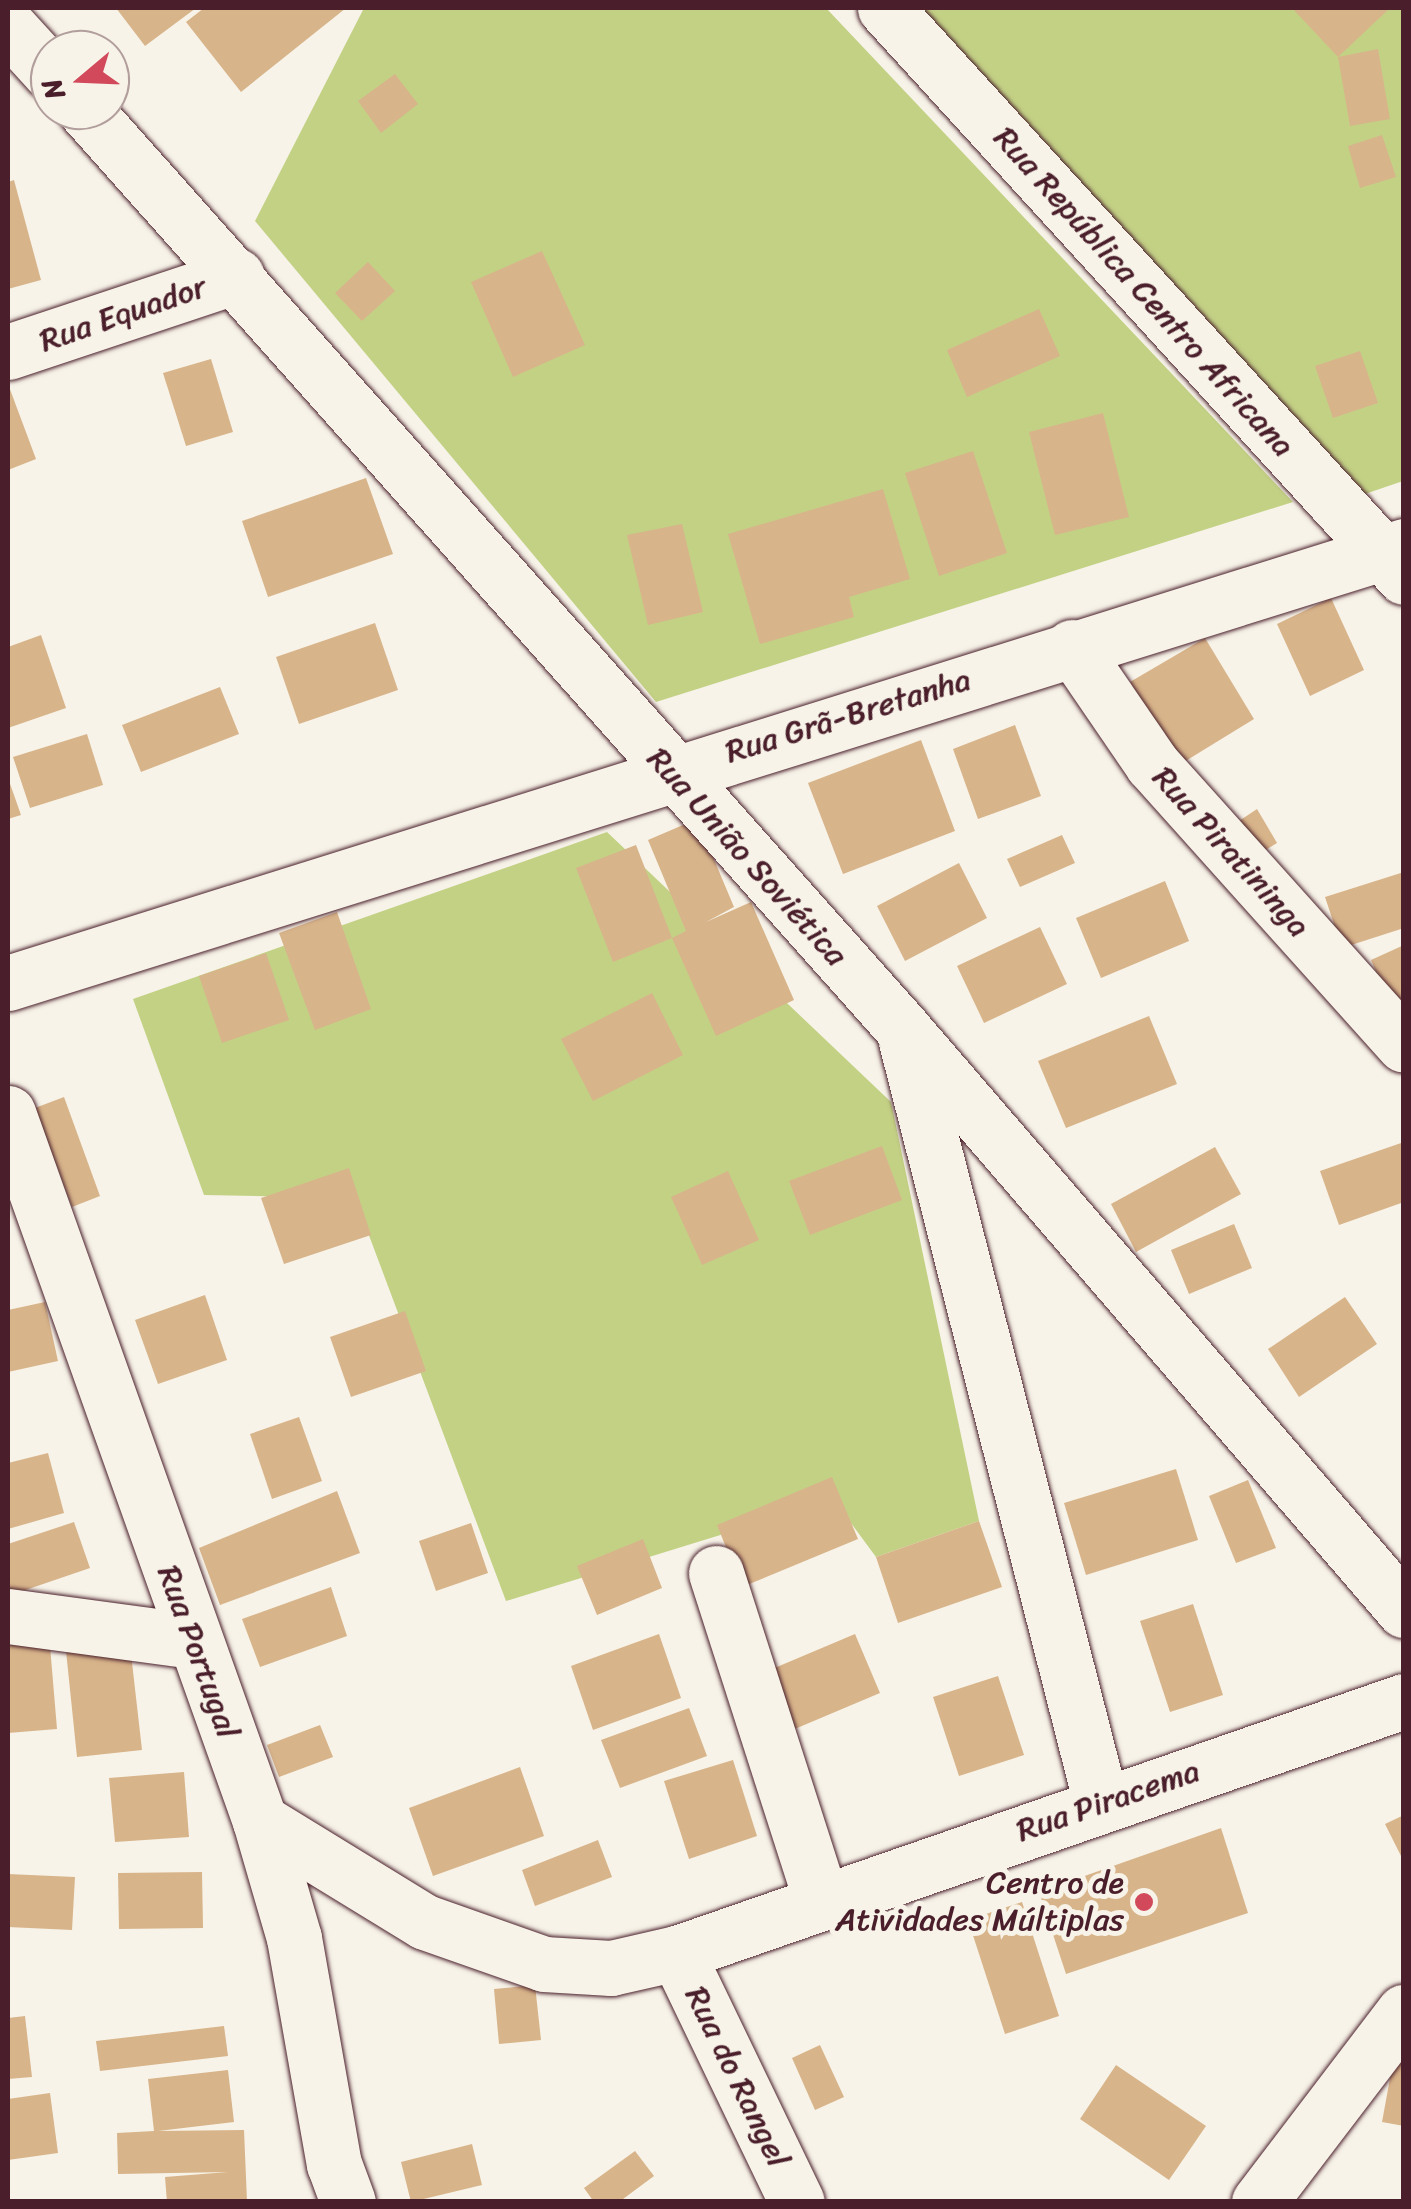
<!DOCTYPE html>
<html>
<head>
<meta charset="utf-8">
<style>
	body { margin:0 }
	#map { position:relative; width:1411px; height:2209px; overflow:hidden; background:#f7f3e8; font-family:Sriracha,sans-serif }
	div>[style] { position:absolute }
	.green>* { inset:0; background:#c3d185 }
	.building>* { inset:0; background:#d8b48a }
	.roads { filter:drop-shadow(0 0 2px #4a1f2b) drop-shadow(0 0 2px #4a1f2b) }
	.minor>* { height:55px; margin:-27.5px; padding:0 27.5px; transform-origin:27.5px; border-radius:27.5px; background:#f7f3e8 }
	.dots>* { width:28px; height:28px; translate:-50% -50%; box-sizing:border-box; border:5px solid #f7f3e8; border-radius:50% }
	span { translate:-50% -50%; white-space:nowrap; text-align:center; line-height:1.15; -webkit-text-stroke:10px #f7f3e8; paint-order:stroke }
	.street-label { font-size:32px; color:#4a1f2b }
	.poi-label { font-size:32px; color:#4a1f2b }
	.right { translate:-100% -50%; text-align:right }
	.frame { position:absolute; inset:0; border:10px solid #4a1f2b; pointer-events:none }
	.north { position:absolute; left:30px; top:30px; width:100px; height:100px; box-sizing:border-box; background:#f7f3e8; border:2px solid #b29e9c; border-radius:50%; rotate:251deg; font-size:28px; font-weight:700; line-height:40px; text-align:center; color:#4a1f2b }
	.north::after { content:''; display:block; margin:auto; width:35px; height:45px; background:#d1495b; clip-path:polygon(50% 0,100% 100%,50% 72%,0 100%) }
</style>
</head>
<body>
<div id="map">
	<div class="green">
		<i style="clip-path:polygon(364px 8px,826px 8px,1293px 502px,656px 702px,255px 221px)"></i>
		<i style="clip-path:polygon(922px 8px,1403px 8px,1403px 481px,1365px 494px)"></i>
		<i style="clip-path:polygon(607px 832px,891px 1102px,979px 1521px,876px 1557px,834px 1500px,506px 1601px,355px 1198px,204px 1195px,133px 999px)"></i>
	</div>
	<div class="building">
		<i style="clip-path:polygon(116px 8px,196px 8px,145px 46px)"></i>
		<i style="clip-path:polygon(204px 8px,346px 8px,241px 92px,186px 22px)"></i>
		<i style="clip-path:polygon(1292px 8px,1390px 8px,1338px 57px)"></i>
		<i style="clip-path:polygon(1378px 49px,1390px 119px,1350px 126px,1338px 57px)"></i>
		<i style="clip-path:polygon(395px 74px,418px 104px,381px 133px,358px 101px)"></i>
		<i style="clip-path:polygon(1382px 135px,1396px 177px,1360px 188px,1348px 146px)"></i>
		<i style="clip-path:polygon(14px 180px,41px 280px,8px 289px,8px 182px)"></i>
		<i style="clip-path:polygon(542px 251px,585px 345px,513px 377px,471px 282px)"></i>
		<i style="clip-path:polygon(368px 262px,395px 291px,362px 321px,335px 293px)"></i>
		<i style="clip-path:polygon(1039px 309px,1060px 356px,967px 397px,947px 350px)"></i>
		<i style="clip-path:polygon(1360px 351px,1378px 403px,1333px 418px,1315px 366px)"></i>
		<i style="clip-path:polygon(211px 359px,233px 432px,186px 446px,163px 373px)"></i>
		<i style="clip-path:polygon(8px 384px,36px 459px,8px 470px)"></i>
		<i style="clip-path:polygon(1103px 413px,1129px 517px,1055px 535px,1029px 432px)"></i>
		<i style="clip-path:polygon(973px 451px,1007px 553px,939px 576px,905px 473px)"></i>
		<i style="clip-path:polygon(366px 478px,393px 554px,268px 597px,242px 521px)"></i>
		<i style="clip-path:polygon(883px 489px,910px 579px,849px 597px,854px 617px,760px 644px,728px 534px)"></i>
		<i style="clip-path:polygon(682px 524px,703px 612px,648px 625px,627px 535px)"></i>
		<i style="clip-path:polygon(1331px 598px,1364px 670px,1310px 696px,1277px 624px)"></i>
		<i style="clip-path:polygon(375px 623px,398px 690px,299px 724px,276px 657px)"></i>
		<i style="clip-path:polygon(41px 635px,66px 708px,8px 728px,8px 647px)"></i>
		<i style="clip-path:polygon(1205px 638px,1254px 719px,1179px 765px,1130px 682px)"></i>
		<i style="clip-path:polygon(220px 687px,239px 734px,141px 772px,122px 725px)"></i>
		<i style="clip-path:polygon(1015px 725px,1041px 796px,978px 819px,953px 749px)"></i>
		<i style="clip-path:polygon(87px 734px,103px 785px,30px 808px,13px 757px)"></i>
		<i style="clip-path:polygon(921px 740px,955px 831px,843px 874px,808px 783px)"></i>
		<i style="clip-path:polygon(8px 778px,21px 815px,8px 819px)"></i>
		<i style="clip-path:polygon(1257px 809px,1277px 843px,1256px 856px,1236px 823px)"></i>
		<i style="clip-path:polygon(697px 819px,734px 907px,706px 922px,751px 902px,794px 1000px,716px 1036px,672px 938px,686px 931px,648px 840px)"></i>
		<i style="clip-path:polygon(1062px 835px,1075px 863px,1020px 887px,1007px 859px)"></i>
		<i style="clip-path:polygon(636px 845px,672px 938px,613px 962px,576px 868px)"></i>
		<i style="clip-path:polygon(959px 863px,987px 918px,905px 961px,877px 906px)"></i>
		<i style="clip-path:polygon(1404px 872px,1404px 928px,1342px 948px,1325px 897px)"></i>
		<i style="clip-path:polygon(1165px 881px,1189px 941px,1101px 978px,1076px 918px)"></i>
		<i style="clip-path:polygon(337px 912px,371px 1009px,315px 1030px,279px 933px)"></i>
		<i style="clip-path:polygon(1040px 927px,1067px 984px,984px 1023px,957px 966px)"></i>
		<i style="clip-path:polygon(1404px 945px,1404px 998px,1390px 1004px,1371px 960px)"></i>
		<i style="clip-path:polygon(266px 953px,289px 1020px,222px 1043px,199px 976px)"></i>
		<i style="clip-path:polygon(652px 993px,683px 1055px,593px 1101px,561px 1039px)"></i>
		<i style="clip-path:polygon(1149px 1016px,1177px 1084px,1066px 1128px,1038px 1061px)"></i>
		<i style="clip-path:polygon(64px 1097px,100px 1196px,72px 1207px,35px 1108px)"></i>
		<i style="clip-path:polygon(1404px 1142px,1404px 1202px,1339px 1225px,1320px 1171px)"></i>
		<i style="clip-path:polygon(882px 1146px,902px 1200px,810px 1235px,789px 1181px)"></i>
		<i style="clip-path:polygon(1215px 1147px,1241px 1194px,1136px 1252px,1111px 1204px)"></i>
		<i style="clip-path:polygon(349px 1168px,371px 1235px,284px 1264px,261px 1198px)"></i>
		<i style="clip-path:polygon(728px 1171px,759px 1240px,702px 1265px,671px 1197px)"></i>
		<i style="clip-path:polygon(1234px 1224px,1252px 1268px,1189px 1294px,1171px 1250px)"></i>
		<i style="clip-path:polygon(205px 1295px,227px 1360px,158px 1384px,135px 1320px)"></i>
		<i style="clip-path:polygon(1345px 1297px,1377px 1344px,1299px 1397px,1268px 1349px)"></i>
		<i style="clip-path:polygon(45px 1302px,58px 1361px,8px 1372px,8px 1310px)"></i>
		<i style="clip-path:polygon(405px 1311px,426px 1371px,351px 1397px,330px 1337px)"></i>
		<i style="clip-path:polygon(299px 1417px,322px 1481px,272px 1499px,250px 1434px)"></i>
		<i style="clip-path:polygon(48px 1453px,64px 1513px,8px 1529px,8px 1463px)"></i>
		<i style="clip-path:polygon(1176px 1469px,1198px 1540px,1086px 1575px,1064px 1503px)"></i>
		<i style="clip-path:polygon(832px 1477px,858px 1539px,742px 1587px,717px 1525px)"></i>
		<i style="clip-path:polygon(1248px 1480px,1276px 1548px,1236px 1563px,1209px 1496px)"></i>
		<i style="clip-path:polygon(337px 1491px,360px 1553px,220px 1605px,199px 1548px)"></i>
		<i style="clip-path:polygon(979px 1521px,1002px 1587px,898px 1623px,876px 1557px)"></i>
		<i style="clip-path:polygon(74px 1522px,90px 1568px,8px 1596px,8px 1544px)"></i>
		<i style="clip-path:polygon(471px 1523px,488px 1573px,436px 1591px,419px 1541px)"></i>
		<i style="clip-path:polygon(643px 1539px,662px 1588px,597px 1615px,577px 1566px)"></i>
		<i style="clip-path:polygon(331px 1587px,347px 1636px,260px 1667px,242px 1619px)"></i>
		<i style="clip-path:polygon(1193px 1604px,1223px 1695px,1170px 1712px,1140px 1621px)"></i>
		<i style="clip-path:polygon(49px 1634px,57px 1729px,8px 1733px,8px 1638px)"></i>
		<i style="clip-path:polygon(659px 1634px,681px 1698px,593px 1730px,571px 1666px)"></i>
		<i style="clip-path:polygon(855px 1634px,880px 1693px,790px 1731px,765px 1672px)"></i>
		<i style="clip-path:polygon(130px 1645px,142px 1750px,77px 1757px,66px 1651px)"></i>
		<i style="clip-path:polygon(998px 1676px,1024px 1755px,959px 1776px,933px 1697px)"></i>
		<i style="clip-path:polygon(689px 1708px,707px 1756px,620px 1788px,601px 1740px)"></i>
		<i style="clip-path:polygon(320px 1725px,333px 1757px,279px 1777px,267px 1745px)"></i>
		<i style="clip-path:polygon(733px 1760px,757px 1836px,689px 1859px,664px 1781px)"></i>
		<i style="clip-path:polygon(520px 1767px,544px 1836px,433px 1876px,409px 1808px)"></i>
		<i style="clip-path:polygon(184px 1772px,189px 1837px,115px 1842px,109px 1778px)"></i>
		<i style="clip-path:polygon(1404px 1815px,1404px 1862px,1385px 1824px)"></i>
		<i style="clip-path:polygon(1221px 1828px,1248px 1913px,1066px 1974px,1039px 1892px)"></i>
		<i style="clip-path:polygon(598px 1840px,612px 1877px,535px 1906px,522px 1870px)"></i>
		<i style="clip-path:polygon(202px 1872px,203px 1928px,119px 1929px,118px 1873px)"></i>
		<i style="clip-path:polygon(8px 1874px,75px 1877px,72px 1930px,8px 1927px)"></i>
		<i style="clip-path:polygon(1022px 1902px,1059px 2016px,1005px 2034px,968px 1920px)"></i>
		<i style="clip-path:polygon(535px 1985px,541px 2040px,499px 2044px,494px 1989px)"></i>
		<i style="clip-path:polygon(25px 2016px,32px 2077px,8px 2079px,8px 2018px)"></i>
		<i style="clip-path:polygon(224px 2026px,228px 2056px,100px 2071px,96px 2041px)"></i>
		<i style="clip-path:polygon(820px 2045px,844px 2097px,815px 2110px,792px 2058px)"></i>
		<i style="clip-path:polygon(1393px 2062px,1404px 2064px,1404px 2126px,1382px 2122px)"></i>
		<i style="clip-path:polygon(1116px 2065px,1206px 2126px,1169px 2180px,1080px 2119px)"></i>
		<i style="clip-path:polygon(228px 2070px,234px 2122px,158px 2131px,244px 2130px,247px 2201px,167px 2202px,165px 2177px,228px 2172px,118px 2174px,117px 2133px,154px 2131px,148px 2079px)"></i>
		<i style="clip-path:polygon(50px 2093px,58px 2153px,8px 2160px,8px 2099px)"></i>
		<i style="clip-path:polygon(472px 2144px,482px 2185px,411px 2202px,401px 2162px)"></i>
		<i style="clip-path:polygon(635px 2151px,654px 2176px,619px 2202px,594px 2202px,584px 2188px)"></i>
	</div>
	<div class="roads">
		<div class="minor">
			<i style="left:885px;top:8px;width:770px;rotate:47.63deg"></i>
			<i style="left:8px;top:26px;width:62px;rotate:47.6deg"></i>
			<i style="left:85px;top:110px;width:1232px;rotate:48.32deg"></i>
			<i style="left:904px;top:1030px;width:766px;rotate:49.24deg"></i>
			<i style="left:8px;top:352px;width:241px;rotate:-18.4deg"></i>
			<i style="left:1072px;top:647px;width:142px;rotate:55.6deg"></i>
			<i style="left:1152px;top:764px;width:377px;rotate:48.1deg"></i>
			<i style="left:8px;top:983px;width:1463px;rotate:-17.38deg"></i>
			<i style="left:906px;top:1041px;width:787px;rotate:75.65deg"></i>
			<i style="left:8px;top:1113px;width:752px;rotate:70.41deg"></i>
			<i style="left:260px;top:1821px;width:122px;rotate:73.8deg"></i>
			<i style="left:294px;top:1938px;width:230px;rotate:80deg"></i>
			<i style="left:334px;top:2164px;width:40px;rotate:69.8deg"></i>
			<i style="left:716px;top:1573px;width:344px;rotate:72.2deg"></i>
			<i style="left:8px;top:1616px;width:187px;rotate:7.7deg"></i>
			<i style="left:260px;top:1821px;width:193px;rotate:31.5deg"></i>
			<i style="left:425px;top:1922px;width:126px;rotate:19.4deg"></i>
			<i style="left:544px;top:1964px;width:67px;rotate:3.4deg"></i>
			<i style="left:611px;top:1968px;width:68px;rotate:-12.8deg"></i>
			<i style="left:677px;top:1953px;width:769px;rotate:-19.12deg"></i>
			<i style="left:677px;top:1953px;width:276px;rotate:64.3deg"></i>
			<i style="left:1259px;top:2202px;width:239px;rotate:-52.7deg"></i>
		</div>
	</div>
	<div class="dots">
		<i style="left:1144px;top:1902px;background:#d1495b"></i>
	</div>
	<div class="street-label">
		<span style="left:1144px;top:292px;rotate:48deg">Rua República Centro Africana</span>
		<span style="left:123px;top:314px;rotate:-19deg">Rua Equador</span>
		<span style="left:848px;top:716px;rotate:-17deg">Rua Grã-Bretanha</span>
		<span style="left:1231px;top:852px;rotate:48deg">Rua Piratininga</span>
		<span style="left:747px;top:857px;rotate:48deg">Rua União Soviética</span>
		<span style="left:198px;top:1652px;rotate:70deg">Rua Portugal</span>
		<span style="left:1108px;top:1801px;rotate:-19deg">Rua Piracema</span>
		<span style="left:737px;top:2077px;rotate:64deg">Rua do Rangel</span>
	</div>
	<div class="poi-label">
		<span class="right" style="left:1124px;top:1902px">Centro de<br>Atividades Múltiplas</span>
	</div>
	<div class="frame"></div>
	<div class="north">N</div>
</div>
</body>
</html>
